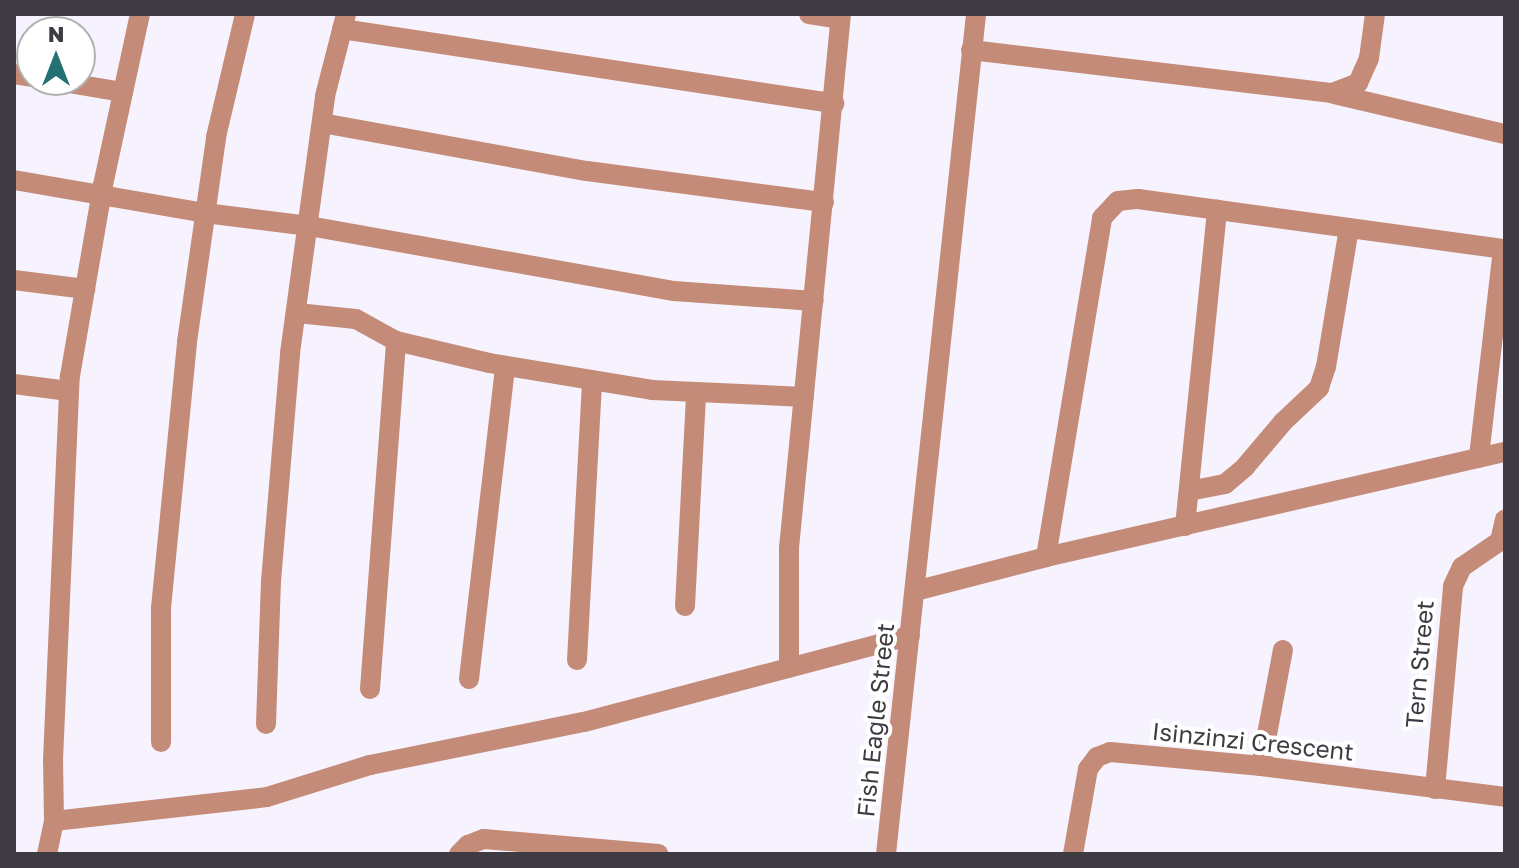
<!DOCTYPE html>
<html>
<head>
<meta charset="utf-8">
<style>
	body { margin:0 }
	#map { position:relative; width:1519px; height:868px; overflow:hidden; background:#f7f3fe; font-family:"Golos Text",sans-serif }
	div>[style] { position:absolute }
	.minor>* { height:20px; margin:-10px; padding:0 10px; transform-origin:10px; border-radius:10px; background:#c48b79 }
	span { translate:-50% -50%; white-space:nowrap; text-align:center; line-height:1.15; -webkit-text-stroke:8px #fff; paint-order:stroke }
	.street-label { font-size:24px; color:#3e3b42 }
	.frame { position:absolute; inset:0; border:16px solid #3e3b42; pointer-events:none }
	.north { position:absolute; left:16px; top:16px; width:80px; height:80px; box-sizing:border-box; background:#fff; border:2px solid #b2b1b3; border-radius:50%; rotate:0deg; font-size:22px; font-weight:700; line-height:32px; text-align:center; color:#3e3b42 }
	.north::after { content:''; display:block; margin:auto; width:28px; height:36px; background:#257072; clip-path:polygon(50% 0,100% 100%,50% 72%,0 100%) }
</style>
</head>
<body>
<div id="map">
	<div class="minor">
		<i style="left:809px;top:14px;width:31px;rotate:9deg"></i>
		<i style="left:342px;top:29px;width:498px;rotate:8.6deg"></i>
		<i style="left:971px;top:50px;width:364px;rotate:6.8deg"></i>
		<i style="left:1332px;top:93px;width:28px;rotate:-21deg"></i>
		<i style="left:1358px;top:83px;width:27px;rotate:-66deg"></i>
		<i style="left:1369px;top:58px;width:44px;rotate:-82.2deg"></i>
		<i style="left:14px;top:74px;width:18px;rotate:9deg"></i>
		<i style="left:51px;top:80px;width:73px;rotate:9.5deg"></i>
		<i style="left:1334px;top:94px;width:176px;rotate:13.2deg"></i>
		<i style="left:322px;top:123px;width:269px;rotate:10.3deg"></i>
		<i style="left:587px;top:171px;width:239px;rotate:7.5deg"></i>
		<i style="left:14px;top:180px;width:194px;rotate:9.8deg"></i>
		<i style="left:205px;top:213px;width:105px;rotate:7.1deg"></i>
		<i style="left:309px;top:226px;width:371px;rotate:10.1deg"></i>
		<i style="left:674px;top:291px;width:140px;rotate:4.1deg"></i>
		<i style="left:14px;top:280px;width:72px;rotate:7.2deg"></i>
		<i style="left:297px;top:313px;width:59px;rotate:5.8deg"></i>
		<i style="left:356px;top:319px;width:46px;rotate:28.8deg"></i>
		<i style="left:396px;top:341px;width:96px;rotate:13.3deg"></i>
		<i style="left:489px;top:363px;width:165px;rotate:9.4deg"></i>
		<i style="left:652px;top:390px;width:152px;rotate:2.6deg"></i>
		<i style="left:14px;top:384px;width:55px;rotate:7.3deg"></i>
		<i style="left:1189px;top:491px;width:37px;rotate:-11deg"></i>
		<i style="left:1225px;top:484px;width:26px;rotate:-40deg"></i>
		<i style="left:1245px;top:467px;width:59px;rotate:-49.8deg"></i>
		<i style="left:1283px;top:422px;width:50px;rotate:-43.4deg"></i>
		<i style="left:1319px;top:388px;width:22px;rotate:-72deg"></i>
		<i style="left:1326px;top:367px;width:141px;rotate:-80.6deg"></i>
		<i style="left:1185px;top:526px;width:318px;rotate:-84.2deg"></i>
		<i style="left:1046px;top:557px;width:344px;rotate:-80.6deg"></i>
		<i style="left:1102px;top:218px;width:23px;rotate:-47deg"></i>
		<i style="left:1118px;top:201px;width:20px;rotate:-6deg"></i>
		<i style="left:1138px;top:199px;width:368px;rotate:7.8deg"></i>
		<i style="left:1503px;top:249px;width:210px;rotate:96.6deg"></i>
		<i style="left:915px;top:591px;width:135px;rotate:-14.5deg"></i>
		<i style="left:1046px;top:557px;width:471px;rotate:-12.9deg"></i>
		<i style="left:685px;top:606px;width:213px;rotate:-87deg"></i>
		<i style="left:577px;top:660px;width:280px;rotate:-86.9deg"></i>
		<i style="left:789px;top:668px;width:120px;rotate:-90deg"></i>
		<i style="left:789px;top:548px;width:537px;rotate:-84.44deg"></i>
		<i style="left:469px;top:679px;width:315px;rotate:-83.4deg"></i>
		<i style="left:370px;top:689px;width:349px;rotate:-85.7deg"></i>
		<i style="left:266px;top:724px;width:143px;rotate:-88deg"></i>
		<i style="left:271px;top:581px;width:229px;rotate:-85.2deg"></i>
		<i style="left:290px;top:353px;width:259px;rotate:-82.2deg"></i>
		<i style="left:325px;top:96px;width:85px;rotate:-75.6deg"></i>
		<i style="left:161px;top:742px;width:134px;rotate:-90deg"></i>
		<i style="left:161px;top:608px;width:267px;rotate:-84.4deg"></i>
		<i style="left:187px;top:342px;width:207px;rotate:-81.9deg"></i>
		<i style="left:216px;top:137px;width:126px;rotate:-76.7deg"></i>
		<i style="left:1261px;top:766px;width:118px;rotate:-79.3deg"></i>
		<i style="left:1435px;top:789px;width:204px;rotate:-84.9deg"></i>
		<i style="left:1453px;top:586px;width:21px;rotate:-65deg"></i>
		<i style="left:1462px;top:567px;width:46px;rotate:-34.4deg"></i>
		<i style="left:1500px;top:541px;width:22px;rotate:-77deg"></i>
		<i style="left:54px;top:821px;width:214px;rotate:-6.4deg"></i>
		<i style="left:267px;top:797px;width:108px;rotate:-17.3deg"></i>
		<i style="left:370px;top:765px;width:218px;rotate:-11.4deg"></i>
		<i style="left:584px;top:722px;width:337px;rotate:-14.8deg"></i>
		<i style="left:47px;top:854px;width:34px;rotate:-78deg"></i>
		<i style="left:54px;top:821px;width:61px;rotate:-90.9deg"></i>
		<i style="left:53px;top:760px;width:384px;rotate:-87.5deg"></i>
		<i style="left:70px;top:376px;width:194px;rotate:-80.2deg"></i>
		<i style="left:103px;top:185px;width:175px;rotate:-77.8deg"></i>
		<i style="left:459px;top:854px;width:13px;rotate:-45deg"></i>
		<i style="left:468px;top:845px;width:17px;rotate:-21deg"></i>
		<i style="left:484px;top:839px;width:175px;rotate:4.9deg"></i>
		<i style="left:886px;top:854px;width:845px;rotate:-83.88deg"></i>
		<i style="left:1073px;top:854px;width:86px;rotate:-80deg"></i>
		<i style="left:1088px;top:769px;width:15px;rotate:-53deg"></i>
		<i style="left:1097px;top:757px;width:14px;rotate:-21deg"></i>
		<i style="left:1110px;top:752px;width:152px;rotate:5.3deg"></i>
		<i style="left:1261px;top:766px;width:246px;rotate:7.2deg"></i>
	</div>
	<div class="street-label">
		<span style="left:1419px;top:664px;rotate:-85deg">Tern Street</span>
		<span style="left:875px;top:720px;rotate:-84deg">Fish Eagle Street</span>
		<span style="left:1253px;top:741px;rotate:6deg">Isinzinzi Crescent</span>
	</div>
	<div class="frame"></div>
	<div class="north">N</div>
</div>
</body>
</html>
